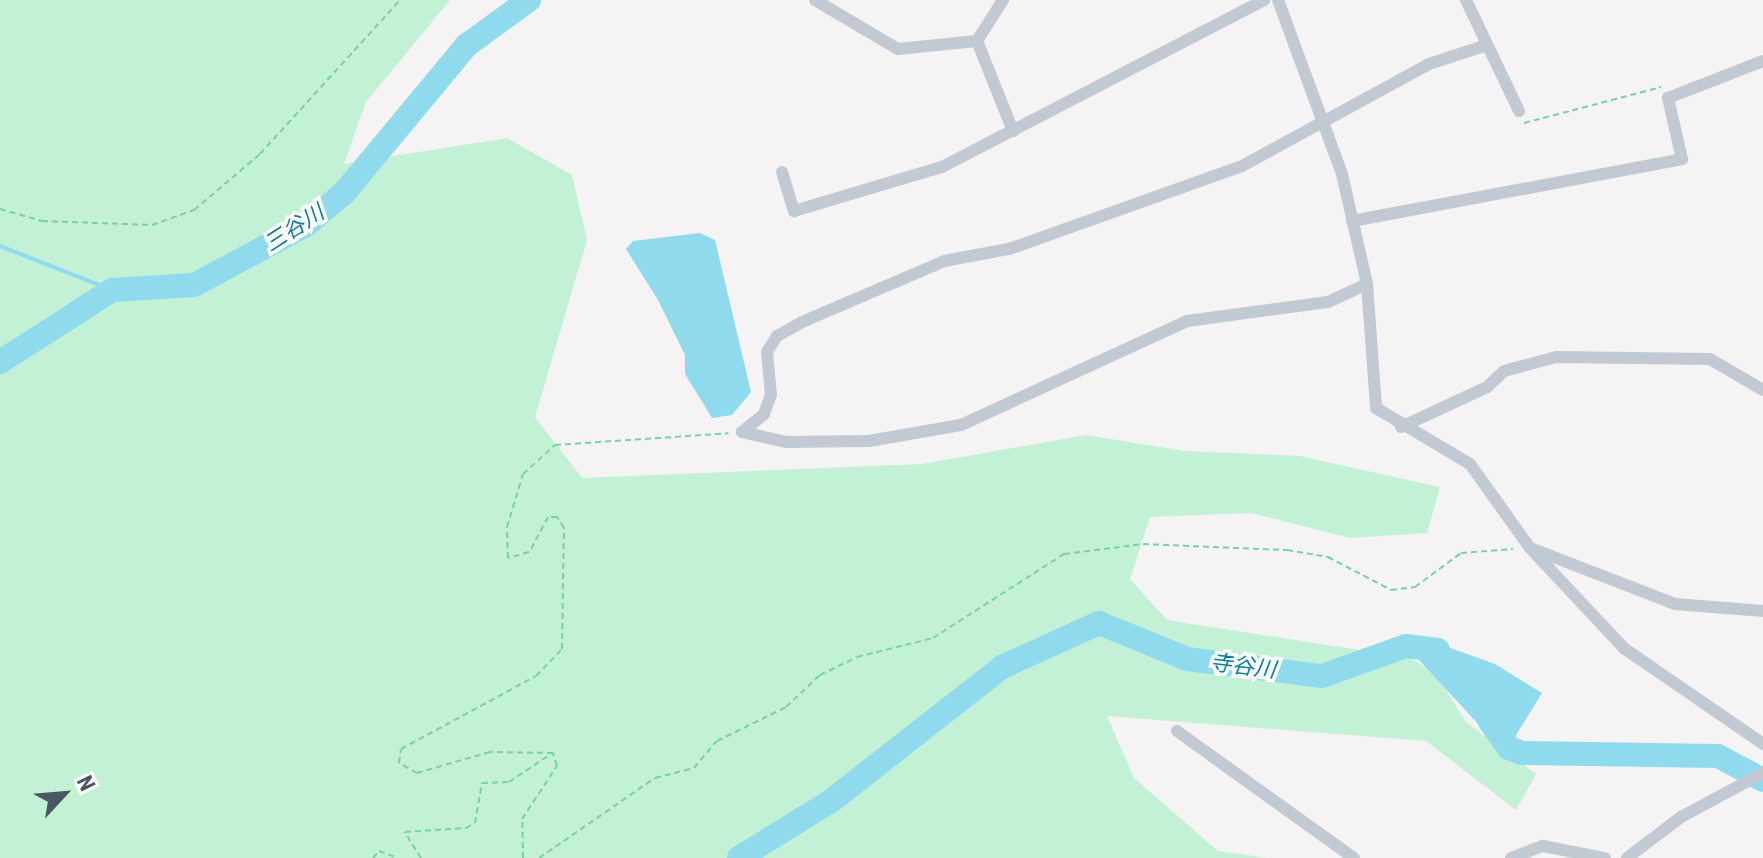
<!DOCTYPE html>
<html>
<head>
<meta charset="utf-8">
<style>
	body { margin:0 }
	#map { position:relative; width:1763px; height:858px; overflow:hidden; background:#f5f3f3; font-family:"Roboto Condensed","Noto Sans JP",sans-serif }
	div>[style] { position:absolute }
	.green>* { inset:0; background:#c3f1d5 }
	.water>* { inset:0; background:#90daee }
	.stream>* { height:4px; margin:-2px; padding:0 2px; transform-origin:2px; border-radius:2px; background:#90daee }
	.river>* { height:24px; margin:-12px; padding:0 12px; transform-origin:12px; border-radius:12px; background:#90daee }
	.path>* { height:2px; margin-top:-1px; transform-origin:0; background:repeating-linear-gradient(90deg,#7ad0a6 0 6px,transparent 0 10px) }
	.minor>* { height:12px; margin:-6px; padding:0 6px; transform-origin:6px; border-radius:6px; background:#c1cad2 }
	span { translate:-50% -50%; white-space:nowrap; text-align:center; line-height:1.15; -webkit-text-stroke:7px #fff; paint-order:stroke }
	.water-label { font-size:22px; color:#0c7c9b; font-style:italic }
	.north { position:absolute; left:24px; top:754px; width:80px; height:80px; -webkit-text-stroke:6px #fff; paint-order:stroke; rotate:64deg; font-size:22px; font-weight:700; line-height:32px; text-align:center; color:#4a5661 }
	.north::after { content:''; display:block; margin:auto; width:28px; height:36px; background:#4a5661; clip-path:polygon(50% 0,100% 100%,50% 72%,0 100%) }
</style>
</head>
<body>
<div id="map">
	<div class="green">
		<i style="clip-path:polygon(0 0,450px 0,366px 102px,344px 164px,507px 138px,572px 175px,587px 240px,535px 417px,582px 478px,922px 464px,1086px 435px,1184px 451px,1300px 456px,1440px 487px,1427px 533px,1350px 538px,1251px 513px,1150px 517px,1130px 579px,1167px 620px,1410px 658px,1436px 674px,1466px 722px,1536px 774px,1516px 810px,1426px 741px,1107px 716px,1134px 778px,1218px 851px,1268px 858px,0 858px)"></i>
	</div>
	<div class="water">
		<i style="clip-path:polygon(700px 233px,715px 240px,751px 392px,732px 415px,712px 418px,685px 374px,685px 355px,658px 300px,626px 249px,633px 241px)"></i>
		<i style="clip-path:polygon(1428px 640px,1495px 664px,1542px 693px,1505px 753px,1406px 646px)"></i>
	</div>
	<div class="stream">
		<i style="left:0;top:246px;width:120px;rotate:21.4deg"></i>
	</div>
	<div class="river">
		<i style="left:0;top:362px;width:133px;rotate:-32.7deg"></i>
		<i style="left:112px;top:290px;width:82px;rotate:-3.5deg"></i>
		<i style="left:194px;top:285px;width:127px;rotate:-28.2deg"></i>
		<i style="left:306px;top:225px;width:50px;rotate:-40.1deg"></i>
		<i style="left:344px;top:193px;width:192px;rotate:-50.3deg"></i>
		<i style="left:467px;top:45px;width:77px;rotate:-36deg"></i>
		<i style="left:1490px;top:722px;width:32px;rotate:54deg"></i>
		<i style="left:1509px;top:748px;width:14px;rotate:21deg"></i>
		<i style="left:1522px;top:753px;width:196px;rotate:0.9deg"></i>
		<i style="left:1718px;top:756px;width:51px;rotate:28.1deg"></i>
		<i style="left:739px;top:858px;width:108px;rotate:-31.8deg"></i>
		<i style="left:831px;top:801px;width:217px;rotate:-38.1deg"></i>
		<i style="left:1002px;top:667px;width:107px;rotate:-24.4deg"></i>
		<i style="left:1099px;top:623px;width:95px;rotate:22.2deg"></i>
		<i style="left:1187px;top:659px;width:136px;rotate:7.2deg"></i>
		<i style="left:1322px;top:676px;width:89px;rotate:-19.7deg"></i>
		<i style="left:1406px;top:646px;width:32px;rotate:7deg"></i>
	</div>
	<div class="path">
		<i style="left:1524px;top:123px;width:142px;rotate:-14.7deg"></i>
		<i style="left:0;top:209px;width:44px;rotate:15.9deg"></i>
		<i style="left:42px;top:221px;width:110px;rotate:2.1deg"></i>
		<i style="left:152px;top:225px;width:45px;rotate:-19.7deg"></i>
		<i style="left:194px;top:210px;width:87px;rotate:-40.3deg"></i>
		<i style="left:260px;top:154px;width:208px;rotate:-47.7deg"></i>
		<i style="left:373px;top:858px;width:9px;rotate:-49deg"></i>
		<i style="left:379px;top:851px;width:20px;rotate:20deg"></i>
		<i style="left:421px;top:858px;width:31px;rotate:-122deg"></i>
		<i style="left:405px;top:832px;width:61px;rotate:-3.8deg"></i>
		<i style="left:466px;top:828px;width:10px;rotate:-29deg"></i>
		<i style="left:475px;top:823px;width:41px;rotate:-80.1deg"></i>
		<i style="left:482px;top:783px;width:27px;rotate:-2deg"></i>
		<i style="left:509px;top:782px;width:50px;rotate:-33.7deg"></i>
		<i style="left:523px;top:858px;width:39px;rotate:-91deg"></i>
		<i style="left:522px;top:819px;width:64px;rotate:-56.6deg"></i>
		<i style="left:557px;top:766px;width:14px;rotate:-107deg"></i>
		<i style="left:553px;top:753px;width:63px;rotate:-179.1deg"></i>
		<i style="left:490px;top:752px;width:76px;rotate:164deg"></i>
		<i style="left:417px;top:773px;width:21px;rotate:-151deg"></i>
		<i style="left:399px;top:763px;width:14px;rotate:-82deg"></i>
		<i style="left:401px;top:749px;width:153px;rotate:-28.4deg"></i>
		<i style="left:536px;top:676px;width:37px;rotate:-46deg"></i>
		<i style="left:562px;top:649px;width:121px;rotate:-89.1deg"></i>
		<i style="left:564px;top:528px;width:13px;rotate:-122deg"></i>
		<i style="left:557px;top:517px;width:9px;rotate:180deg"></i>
		<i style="left:548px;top:517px;width:40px;rotate:118deg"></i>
		<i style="left:529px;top:552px;width:22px;rotate:164deg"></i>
		<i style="left:508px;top:558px;width:31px;rotate:-92deg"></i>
		<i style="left:507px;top:527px;width:55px;rotate:-73.2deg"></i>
		<i style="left:523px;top:474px;width:43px;rotate:-42.2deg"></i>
		<i style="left:555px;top:445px;width:174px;rotate:-3.9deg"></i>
		<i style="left:539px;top:858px;width:141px;rotate:-34.6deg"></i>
		<i style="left:655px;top:778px;width:40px;rotate:-14.4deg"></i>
		<i style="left:694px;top:768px;width:35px;rotate:-50deg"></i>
		<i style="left:717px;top:741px;width:77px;rotate:-26.2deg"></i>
		<i style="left:786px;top:707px;width:47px;rotate:-43.3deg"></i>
		<i style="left:820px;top:675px;width:41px;rotate:-25.9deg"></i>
		<i style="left:857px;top:657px;width:78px;rotate:-14deg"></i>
		<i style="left:933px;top:638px;width:156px;rotate:-32.7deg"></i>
		<i style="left:1064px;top:554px;width:80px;rotate:-7.2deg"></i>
		<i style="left:1143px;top:544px;width:144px;rotate:2.4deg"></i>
		<i style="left:1287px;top:550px;width:42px;rotate:9.7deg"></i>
		<i style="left:1328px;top:557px;width:71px;rotate:27.6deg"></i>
		<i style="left:1391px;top:590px;width:24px;rotate:-7deg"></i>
		<i style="left:1415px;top:587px;width:57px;rotate:-36.5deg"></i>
		<i style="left:1461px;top:553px;width:52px;rotate:-4.4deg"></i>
	</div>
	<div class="minor">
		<i style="left:815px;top:0;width:96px;rotate:30.6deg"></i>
		<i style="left:898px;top:49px;width:79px;rotate:-5.8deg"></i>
		<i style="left:977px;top:41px;width:49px;rotate:-57.6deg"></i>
		<i style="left:1278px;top:0;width:185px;rotate:69.8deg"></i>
		<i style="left:1342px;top:174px;width:113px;rotate:77.2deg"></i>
		<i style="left:1367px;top:284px;width:124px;rotate:85.8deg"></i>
		<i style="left:1376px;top:408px;width:109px;rotate:30.8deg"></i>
		<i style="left:1470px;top:464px;width:103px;rotate:54.5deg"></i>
		<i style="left:1530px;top:548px;width:139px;rotate:46.8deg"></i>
		<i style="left:1625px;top:649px;width:168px;rotate:34.5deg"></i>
		<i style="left:1466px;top:0;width:123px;rotate:64.5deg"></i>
		<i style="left:977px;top:41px;width:97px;rotate:68.2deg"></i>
		<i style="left:782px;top:172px;width:41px;rotate:72.9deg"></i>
		<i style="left:794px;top:211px;width:154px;rotate:-16.6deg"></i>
		<i style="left:942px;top:167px;width:363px;rotate:-27.4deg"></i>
		<i style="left:1352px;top:221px;width:336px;rotate:-10.6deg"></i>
		<i style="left:1682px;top:159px;width:63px;rotate:-102.9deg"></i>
		<i style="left:1668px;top:98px;width:102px;rotate:-21.3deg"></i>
		<i style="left:1401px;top:427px;width:95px;rotate:-24.9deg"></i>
		<i style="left:1487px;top:387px;width:23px;rotate:-43deg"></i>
		<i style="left:1504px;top:371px;width:54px;rotate:-15.1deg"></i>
		<i style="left:1556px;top:357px;width:154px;rotate:0.7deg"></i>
		<i style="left:1710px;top:359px;width:61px;rotate:30.3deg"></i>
		<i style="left:742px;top:432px;width:28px;rotate:-39deg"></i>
		<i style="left:764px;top:414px;width:20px;rotate:-70deg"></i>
		<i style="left:771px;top:395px;width:43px;rotate:-95.3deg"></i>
		<i style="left:767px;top:352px;width:19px;rotate:-58deg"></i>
		<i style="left:777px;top:336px;width:29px;rotate:-29deg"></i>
		<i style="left:802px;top:322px;width:155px;rotate:-23.2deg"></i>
		<i style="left:944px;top:261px;width:66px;rotate:-10.5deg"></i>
		<i style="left:1009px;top:249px;width:247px;rotate:-19.6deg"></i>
		<i style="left:1242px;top:166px;width:213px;rotate:-28.6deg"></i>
		<i style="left:1429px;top:64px;width:61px;rotate:-18.1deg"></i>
		<i style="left:742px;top:432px;width:45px;rotate:12.8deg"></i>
		<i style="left:786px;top:442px;width:83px;rotate:-0.7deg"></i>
		<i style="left:869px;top:441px;width:93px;rotate:-9.9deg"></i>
		<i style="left:961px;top:425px;width:249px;rotate:-24.7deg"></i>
		<i style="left:1187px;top:321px;width:142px;rotate:-7.7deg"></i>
		<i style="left:1328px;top:302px;width:43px;rotate:-24.8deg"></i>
		<i style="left:1533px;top:549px;width:152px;rotate:21.2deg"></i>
		<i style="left:1675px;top:604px;width:88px;rotate:4.5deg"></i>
		<i style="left:1177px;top:731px;width:218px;rotate:35.7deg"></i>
		<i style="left:1511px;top:858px;width:34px;rotate:-21deg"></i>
		<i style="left:1543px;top:846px;width:63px;rotate:11deg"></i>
		<i style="left:1627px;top:858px;width:68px;rotate:-37.2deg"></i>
		<i style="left:1681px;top:817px;width:93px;rotate:-28.2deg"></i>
	</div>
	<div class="water-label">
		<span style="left:294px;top:228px;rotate:-33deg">三谷川</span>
		<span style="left:1243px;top:666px;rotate:7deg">寺谷川</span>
	</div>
	<div class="north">N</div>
</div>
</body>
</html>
